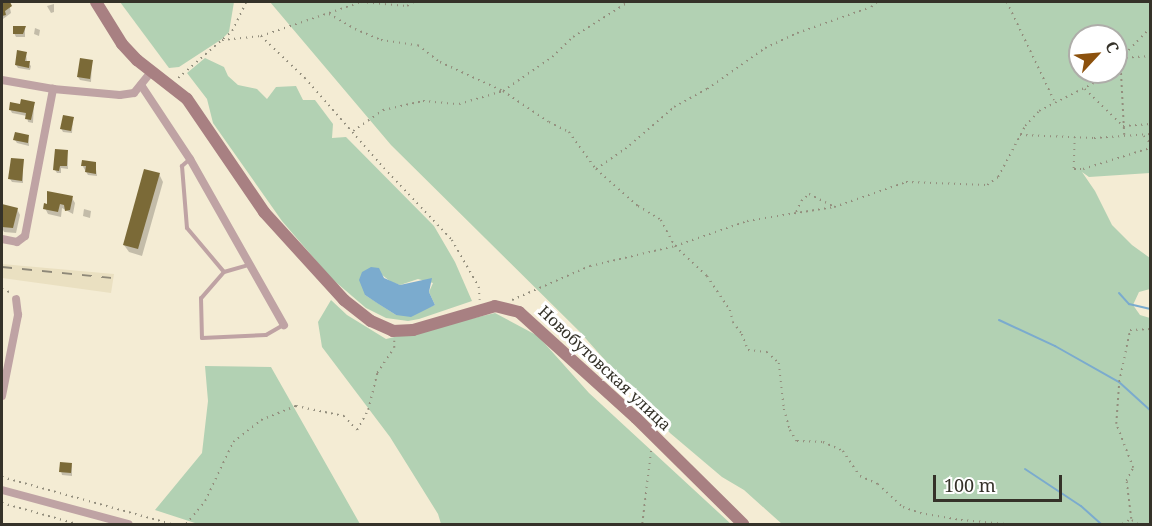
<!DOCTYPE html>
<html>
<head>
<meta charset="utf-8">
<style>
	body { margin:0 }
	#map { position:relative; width:1152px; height:526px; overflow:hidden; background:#f4ecd4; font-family:"Noto Serif",serif }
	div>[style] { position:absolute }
	.built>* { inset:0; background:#eae0c1 }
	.green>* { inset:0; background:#b2d1b3 }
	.water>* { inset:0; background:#7babce }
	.shadow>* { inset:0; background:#0003 }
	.stream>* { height:2px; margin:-1px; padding:0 1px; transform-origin:1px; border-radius:1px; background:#7babce }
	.building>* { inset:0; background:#7b6a37 }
	.path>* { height:1.5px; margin-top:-0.75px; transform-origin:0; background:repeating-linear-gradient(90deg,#938e7d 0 1.5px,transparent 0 6px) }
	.lane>* { height:4px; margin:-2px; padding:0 2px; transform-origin:2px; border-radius:2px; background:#bfa3a4 }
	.street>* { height:8px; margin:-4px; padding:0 4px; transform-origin:4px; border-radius:4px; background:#bfa3a4 }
	.secondary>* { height:12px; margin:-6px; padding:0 6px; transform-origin:6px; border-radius:6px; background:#a88082 }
	.rail>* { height:2px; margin-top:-1px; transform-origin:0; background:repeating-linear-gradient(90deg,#8e8878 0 10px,transparent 0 20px) }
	span { translate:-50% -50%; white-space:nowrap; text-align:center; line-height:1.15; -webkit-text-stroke:6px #fff; paint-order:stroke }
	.street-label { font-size:16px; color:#353229 }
	.frame { position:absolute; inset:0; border:3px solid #353229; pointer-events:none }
	.north { position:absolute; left:1068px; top:24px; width:60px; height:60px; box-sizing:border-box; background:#fff; border:2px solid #aeada9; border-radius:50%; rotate:64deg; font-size:16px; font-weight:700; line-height:24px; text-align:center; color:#353229 }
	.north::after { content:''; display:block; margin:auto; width:21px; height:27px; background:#8c510d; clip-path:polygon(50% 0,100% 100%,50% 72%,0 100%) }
	.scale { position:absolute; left:933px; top:475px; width:129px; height:27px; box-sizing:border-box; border:3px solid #353229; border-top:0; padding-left:8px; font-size:18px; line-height:21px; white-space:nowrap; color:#353229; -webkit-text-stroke:4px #fff; paint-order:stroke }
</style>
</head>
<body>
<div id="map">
	<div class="built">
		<i style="clip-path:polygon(2px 264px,114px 274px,111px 293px,2px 278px)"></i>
	</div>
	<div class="green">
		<i style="clip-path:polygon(120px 2px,234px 2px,229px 32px,222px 39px,179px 67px,169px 68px)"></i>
		<i style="clip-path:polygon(evenodd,270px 2px,1150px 2px,1150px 173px,1089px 177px,1082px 172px,1095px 191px,1112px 225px,1132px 245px,1150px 258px,1150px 289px,1139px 292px,1133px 305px,1140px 315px,1150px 318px,1150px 524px,782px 524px,744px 490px,722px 477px,670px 433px,579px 331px,391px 145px,270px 2px,1080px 36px,1116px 36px,1116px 72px,1080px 72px,1080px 36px)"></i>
		<i style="clip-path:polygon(evenodd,205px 58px,224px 67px,228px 76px,238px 85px,257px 89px,267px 99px,276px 87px,296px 86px,303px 100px,315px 100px,333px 124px,332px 138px,346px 137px,434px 226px,455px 262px,472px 301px,419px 319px,408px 321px,386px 318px,366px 308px,331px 278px,282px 221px,213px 123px,207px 99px,187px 73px,205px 58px,381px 274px,391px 282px,400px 285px,418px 279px,433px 283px,429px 292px,435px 305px,417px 312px,396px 315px,365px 295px,381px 274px)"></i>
		<i style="clip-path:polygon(331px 300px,347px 315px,386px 339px,495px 313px,538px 336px,589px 393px,731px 524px,441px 524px,438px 514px,390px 437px,322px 347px,318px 322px)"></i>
		<i style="clip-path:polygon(205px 366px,271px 367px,360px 524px,198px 524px,155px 510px,202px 453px,208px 401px)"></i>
	</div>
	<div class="water">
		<i style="clip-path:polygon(371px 267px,379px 268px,384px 278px,400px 285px,432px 278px,429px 292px,435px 305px,411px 317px,396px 315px,377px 303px,365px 295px,359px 280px,362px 272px)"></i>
	</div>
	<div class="shadow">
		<i style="clip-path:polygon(9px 3px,11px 13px,3px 19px,2px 4px)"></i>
		<i style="clip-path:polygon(54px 4px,54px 12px,51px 13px,47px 6px)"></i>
		<i style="clip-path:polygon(25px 28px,25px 37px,16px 37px,14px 33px)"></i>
		<i style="clip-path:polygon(35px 28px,40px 30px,39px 36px,34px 34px)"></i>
		<i style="clip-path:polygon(26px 53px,27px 62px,31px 66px,30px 70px,18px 68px,16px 65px)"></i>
		<i style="clip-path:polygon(92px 61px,91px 82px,80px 80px,78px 77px)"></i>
		<i style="clip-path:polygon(34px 103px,33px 123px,28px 122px,27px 116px,12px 113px,10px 109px)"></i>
		<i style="clip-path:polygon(73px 118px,72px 133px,63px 132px,61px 128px)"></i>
		<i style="clip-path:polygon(28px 136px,29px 146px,17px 143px,15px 140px)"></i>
		<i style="clip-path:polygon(67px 152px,68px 169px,61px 168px,61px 173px,57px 173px,55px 170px)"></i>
		<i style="clip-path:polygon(23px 161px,23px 183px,12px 182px,10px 179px)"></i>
		<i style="clip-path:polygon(95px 163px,97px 176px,88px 175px,82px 165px)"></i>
		<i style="clip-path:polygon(159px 174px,163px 182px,142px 256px,129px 252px,124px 245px)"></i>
		<i style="clip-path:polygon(72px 198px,75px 203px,73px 214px,62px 208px,61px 217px,48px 214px,45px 208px)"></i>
		<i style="clip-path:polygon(2px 206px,17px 209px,20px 215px,16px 233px,4px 232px,2px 228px)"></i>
		<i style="clip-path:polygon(84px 209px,91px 211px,90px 218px,83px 216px)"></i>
		<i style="clip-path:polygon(72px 465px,72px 476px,62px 475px,61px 471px)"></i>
	</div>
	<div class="stream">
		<i style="left:1119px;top:293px;width:15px;rotate:48deg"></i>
		<i style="left:1129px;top:304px;width:22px;rotate:13deg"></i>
		<i style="left:999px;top:320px;width:62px;rotate:24.9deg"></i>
		<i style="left:1055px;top:346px;width:73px;rotate:29.4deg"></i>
		<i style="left:1119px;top:382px;width:42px;rotate:42.1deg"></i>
		<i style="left:1025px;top:469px;width:67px;rotate:33.5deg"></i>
		<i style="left:1081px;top:506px;width:27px;rotate:42deg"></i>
	</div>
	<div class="building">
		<i style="clip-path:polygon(2px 2px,10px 2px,12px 6px,5px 11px,6px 15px,2px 16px)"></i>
		<i style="clip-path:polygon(13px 26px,26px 26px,23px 34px,13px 34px)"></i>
		<i style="clip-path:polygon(17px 50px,27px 52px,25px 61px,30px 61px,29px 68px,15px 65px)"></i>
		<i style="clip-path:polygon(80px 58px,93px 60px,90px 79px,77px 77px)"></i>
		<i style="clip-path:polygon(21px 99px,35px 102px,31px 120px,25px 119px,26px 113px,9px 110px,10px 102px,20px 104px)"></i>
		<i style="clip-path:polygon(63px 115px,74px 117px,71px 131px,60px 129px)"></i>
		<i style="clip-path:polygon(15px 132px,29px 135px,28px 143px,13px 140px)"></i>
		<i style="clip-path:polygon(55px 149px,68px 150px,67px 166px,60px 166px,59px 171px,53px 170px)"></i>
		<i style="clip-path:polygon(11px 158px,24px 159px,22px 181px,8px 179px)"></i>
		<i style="clip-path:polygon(82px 160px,96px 162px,96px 174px,85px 172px,86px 166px,81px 166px)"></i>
		<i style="clip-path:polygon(144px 169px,160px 173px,138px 249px,123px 245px)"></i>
		<i style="clip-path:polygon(47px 191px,73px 196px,70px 210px,65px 211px,64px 205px,60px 204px,58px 212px,43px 209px,44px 203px,47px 204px)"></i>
		<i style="clip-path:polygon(2px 204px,18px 208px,13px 228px,2px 227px)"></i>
		<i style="clip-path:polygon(60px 462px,72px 463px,71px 473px,59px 472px)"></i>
	</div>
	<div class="path">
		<i style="left:1007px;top:2px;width:109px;rotate:64.4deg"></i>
		<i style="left:329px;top:14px;width:30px;rotate:30deg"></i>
		<i style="left:355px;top:29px;width:28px;rotate:23deg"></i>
		<i style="left:381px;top:40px;width:37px;rotate:8deg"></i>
		<i style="left:418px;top:45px;width:28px;rotate:38deg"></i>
		<i style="left:440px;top:62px;width:69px;rotate:24.7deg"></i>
		<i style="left:503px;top:91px;width:55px;rotate:34deg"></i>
		<i style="left:549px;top:122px;width:22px;rotate:27deg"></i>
		<i style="left:569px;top:132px;width:46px;rotate:53.9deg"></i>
		<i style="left:596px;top:169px;width:56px;rotate:41.4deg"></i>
		<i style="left:638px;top:206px;width:27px;rotate:31deg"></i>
		<i style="left:661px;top:220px;width:30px;rotate:62deg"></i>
		<i style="left:675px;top:246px;width:44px;rotate:43.2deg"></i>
		<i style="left:707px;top:276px;width:41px;rotate:55.9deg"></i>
		<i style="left:730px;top:310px;width:12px;rotate:76deg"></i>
		<i style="left:733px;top:322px;width:15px;rotate:53deg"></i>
		<i style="left:742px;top:334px;width:17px;rotate:69deg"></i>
		<i style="left:748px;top:350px;width:19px;rotate:6deg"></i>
		<i style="left:767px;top:352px;width:16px;rotate:43deg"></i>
		<i style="left:779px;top:363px;width:46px;rotate:83.8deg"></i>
		<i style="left:784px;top:409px;width:22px;rotate:74deg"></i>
		<i style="left:790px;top:430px;width:13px;rotate:58deg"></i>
		<i style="left:797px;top:441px;width:26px;rotate:2deg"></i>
		<i style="left:823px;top:442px;width:22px;rotate:24deg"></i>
		<i style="left:843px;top:451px;width:30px;rotate:56deg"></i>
		<i style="left:860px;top:476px;width:20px;rotate:24deg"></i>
		<i style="left:878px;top:484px;width:34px;rotate:43deg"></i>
		<i style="left:903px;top:507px;width:18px;rotate:19deg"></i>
		<i style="left:920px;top:513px;width:42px;rotate:9.7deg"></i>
		<i style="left:961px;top:520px;width:46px;rotate:5deg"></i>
		<i style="left:261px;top:36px;width:61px;rotate:43.7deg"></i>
		<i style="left:305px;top:78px;width:120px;rotate:48.7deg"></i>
		<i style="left:384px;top:168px;width:99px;rotate:46.6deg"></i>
		<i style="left:452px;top:240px;width:54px;rotate:60.1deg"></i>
		<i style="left:479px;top:287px;width:13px;rotate:86deg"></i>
		<i style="left:222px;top:40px;width:39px;rotate:-6deg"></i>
		<i style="left:261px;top:36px;width:106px;rotate:-18.8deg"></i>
		<i style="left:361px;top:2px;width:46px;rotate:5deg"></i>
		<i style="left:407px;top:6px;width:8px;rotate:-30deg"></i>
		<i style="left:1116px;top:63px;width:49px;rotate:-45.8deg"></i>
		<i style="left:178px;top:78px;width:72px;rotate:-41deg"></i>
		<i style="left:232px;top:31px;width:32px;rotate:-64deg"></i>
		<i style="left:1085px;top:89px;width:53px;rotate:44.2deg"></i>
		<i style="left:1123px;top:126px;width:27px;rotate:-4deg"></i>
		<i style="left:353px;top:131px;width:37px;rotate:-35deg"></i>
		<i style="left:383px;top:110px;width:41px;rotate:-12.7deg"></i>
		<i style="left:423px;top:101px;width:36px;rotate:5deg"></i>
		<i style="left:459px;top:104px;width:46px;rotate:-16.5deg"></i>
		<i style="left:503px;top:91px;width:60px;rotate:-34.8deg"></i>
		<i style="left:552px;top:57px;width:29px;rotate:-44deg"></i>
		<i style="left:573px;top:37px;width:65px;rotate:-32.5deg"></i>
		<i style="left:1020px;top:135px;width:74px;rotate:2.3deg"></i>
		<i style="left:1094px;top:138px;width:56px;rotate:-4.1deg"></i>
		<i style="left:1124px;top:135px;width:77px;rotate:-93deg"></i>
		<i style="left:1120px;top:58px;width:30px;rotate:-4deg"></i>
		<i style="left:1144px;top:136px;width:9px;rotate:49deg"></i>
		<i style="left:1075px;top:137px;width:32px;rotate:92deg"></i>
		<i style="left:1074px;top:169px;width:9px"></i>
		<i style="left:1083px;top:169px;width:70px;rotate:-17.4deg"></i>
		<i style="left:596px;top:169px;width:35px;rotate:-35deg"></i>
		<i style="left:625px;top:149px;width:65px;rotate:-40.6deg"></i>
		<i style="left:674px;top:107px;width:38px;rotate:-29deg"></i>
		<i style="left:707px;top:89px;width:71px;rotate:-35.3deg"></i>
		<i style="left:765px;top:48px;width:35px;rotate:-25deg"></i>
		<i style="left:797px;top:33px;width:78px;rotate:-19.4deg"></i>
		<i style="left:871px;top:7px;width:8px;rotate:-40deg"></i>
		<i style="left:796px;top:212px;width:12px;rotate:-66deg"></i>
		<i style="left:801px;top:201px;width:11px;rotate:-41deg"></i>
		<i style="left:809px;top:194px;width:28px;rotate:27deg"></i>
		<i style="left:2px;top:289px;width:11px;rotate:22deg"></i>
		<i style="left:512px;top:300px;width:85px;rotate:-23.6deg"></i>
		<i style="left:590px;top:266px;width:87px;rotate:-13.2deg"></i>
		<i style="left:675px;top:246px;width:76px;rotate:-19.1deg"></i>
		<i style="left:747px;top:221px;width:88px;rotate:-9.1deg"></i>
		<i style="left:834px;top:207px;width:76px;rotate:-19.1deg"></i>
		<i style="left:906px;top:182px;width:81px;rotate:2.1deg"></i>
		<i style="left:987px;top:185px;width:14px;rotate:-36deg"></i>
		<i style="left:998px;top:177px;width:58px;rotate:-62.1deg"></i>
		<i style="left:1025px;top:126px;width:21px;rotate:-47deg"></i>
		<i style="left:1039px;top:111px;width:64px;rotate:-27deg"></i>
		<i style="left:1096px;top:82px;width:16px;rotate:-38deg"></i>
		<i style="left:2px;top:477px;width:176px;rotate:15.5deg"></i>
		<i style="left:2px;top:503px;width:78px;rotate:15.6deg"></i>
		<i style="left:1132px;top:520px;width:7px;rotate:34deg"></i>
		<i style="left:186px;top:524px;width:30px;rotate:-50deg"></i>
		<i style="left:205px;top:501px;width:65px;rotate:-64.6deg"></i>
		<i style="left:233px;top:442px;width:36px;rotate:-38deg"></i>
		<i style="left:261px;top:420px;width:38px;rotate:-22deg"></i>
		<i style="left:296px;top:406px;width:49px;rotate:11.8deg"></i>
		<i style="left:344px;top:416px;width:19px;rotate:47deg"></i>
		<i style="left:357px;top:430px;width:23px;rotate:-61deg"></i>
		<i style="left:368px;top:410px;width:38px;rotate:-76deg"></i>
		<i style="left:377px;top:373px;width:30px;rotate:-56deg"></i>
		<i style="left:394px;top:348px;width:7px;rotate:-90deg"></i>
		<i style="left:642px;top:524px;width:75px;rotate:-83.1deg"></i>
		<i style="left:1122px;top:524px;width:10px;rotate:-29deg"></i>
		<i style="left:1131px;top:519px;width:38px;rotate:-97deg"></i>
		<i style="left:1126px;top:481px;width:15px;rotate:-62deg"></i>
		<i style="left:1133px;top:468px;width:47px;rotate:-111.1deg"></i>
		<i style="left:1116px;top:424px;width:42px;rotate:-85.9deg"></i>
		<i style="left:1119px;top:382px;width:53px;rotate:-78.1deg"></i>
		<i style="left:1130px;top:330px;width:20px;rotate:-3deg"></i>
	</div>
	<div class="lane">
		<i style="left:190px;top:159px;width:11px;rotate:139deg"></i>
		<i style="left:182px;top:166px;width:62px;rotate:85.4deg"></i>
		<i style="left:187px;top:228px;width:57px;rotate:49.9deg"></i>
		<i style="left:224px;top:272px;width:35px;rotate:131deg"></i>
		<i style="left:201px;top:298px;width:40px;rotate:88.6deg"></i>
		<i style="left:202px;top:338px;width:64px;rotate:-2.7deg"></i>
		<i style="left:266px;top:335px;width:20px;rotate:-30deg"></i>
		<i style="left:224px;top:272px;width:25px;rotate:-16deg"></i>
	</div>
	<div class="street">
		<i style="left:2px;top:80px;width:52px;rotate:10deg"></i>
		<i style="left:53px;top:89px;width:67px;rotate:5.1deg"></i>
		<i style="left:120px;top:95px;width:14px;rotate:-8deg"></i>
		<i style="left:134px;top:93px;width:28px;rotate:-51deg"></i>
		<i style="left:141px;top:85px;width:89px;rotate:56.5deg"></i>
		<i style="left:190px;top:159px;width:191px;rotate:60.5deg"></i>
		<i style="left:2px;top:239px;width:15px;rotate:11deg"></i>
		<i style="left:17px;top:242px;width:10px;rotate:-37deg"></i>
		<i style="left:25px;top:236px;width:150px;rotate:-79.2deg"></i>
		<i style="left:2px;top:396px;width:83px;rotate:-78.8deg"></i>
		<i style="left:18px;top:315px;width:16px;rotate:-97deg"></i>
		<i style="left:2px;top:490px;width:131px;rotate:15.1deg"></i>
	</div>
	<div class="secondary">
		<i style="left:96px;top:2px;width:49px;rotate:58.2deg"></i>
		<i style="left:122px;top:44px;width:22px;rotate:47deg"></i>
		<i style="left:137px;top:60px;width:63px;rotate:38deg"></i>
		<i style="left:187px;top:99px;width:137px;rotate:55.7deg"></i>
		<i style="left:264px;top:212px;width:119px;rotate:47.7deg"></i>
		<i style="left:344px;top:300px;width:34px;rotate:38deg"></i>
		<i style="left:371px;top:321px;width:24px;rotate:24deg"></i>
		<i style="left:393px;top:331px;width:20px;rotate:-3deg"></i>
		<i style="left:413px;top:330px;width:85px;rotate:-16.3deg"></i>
		<i style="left:495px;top:306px;width:25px;rotate:14deg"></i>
		<i style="left:519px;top:312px;width:158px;rotate:42.2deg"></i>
		<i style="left:636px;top:418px;width:151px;rotate:44.7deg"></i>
	</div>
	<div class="rail">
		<i style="left:2px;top:267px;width:112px;rotate:5.7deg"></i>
	</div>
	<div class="street-label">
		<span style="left:605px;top:368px;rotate:43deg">Новобутовская улица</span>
	</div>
	<div class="frame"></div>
	<div class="north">С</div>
	<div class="scale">100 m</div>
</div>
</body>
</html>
